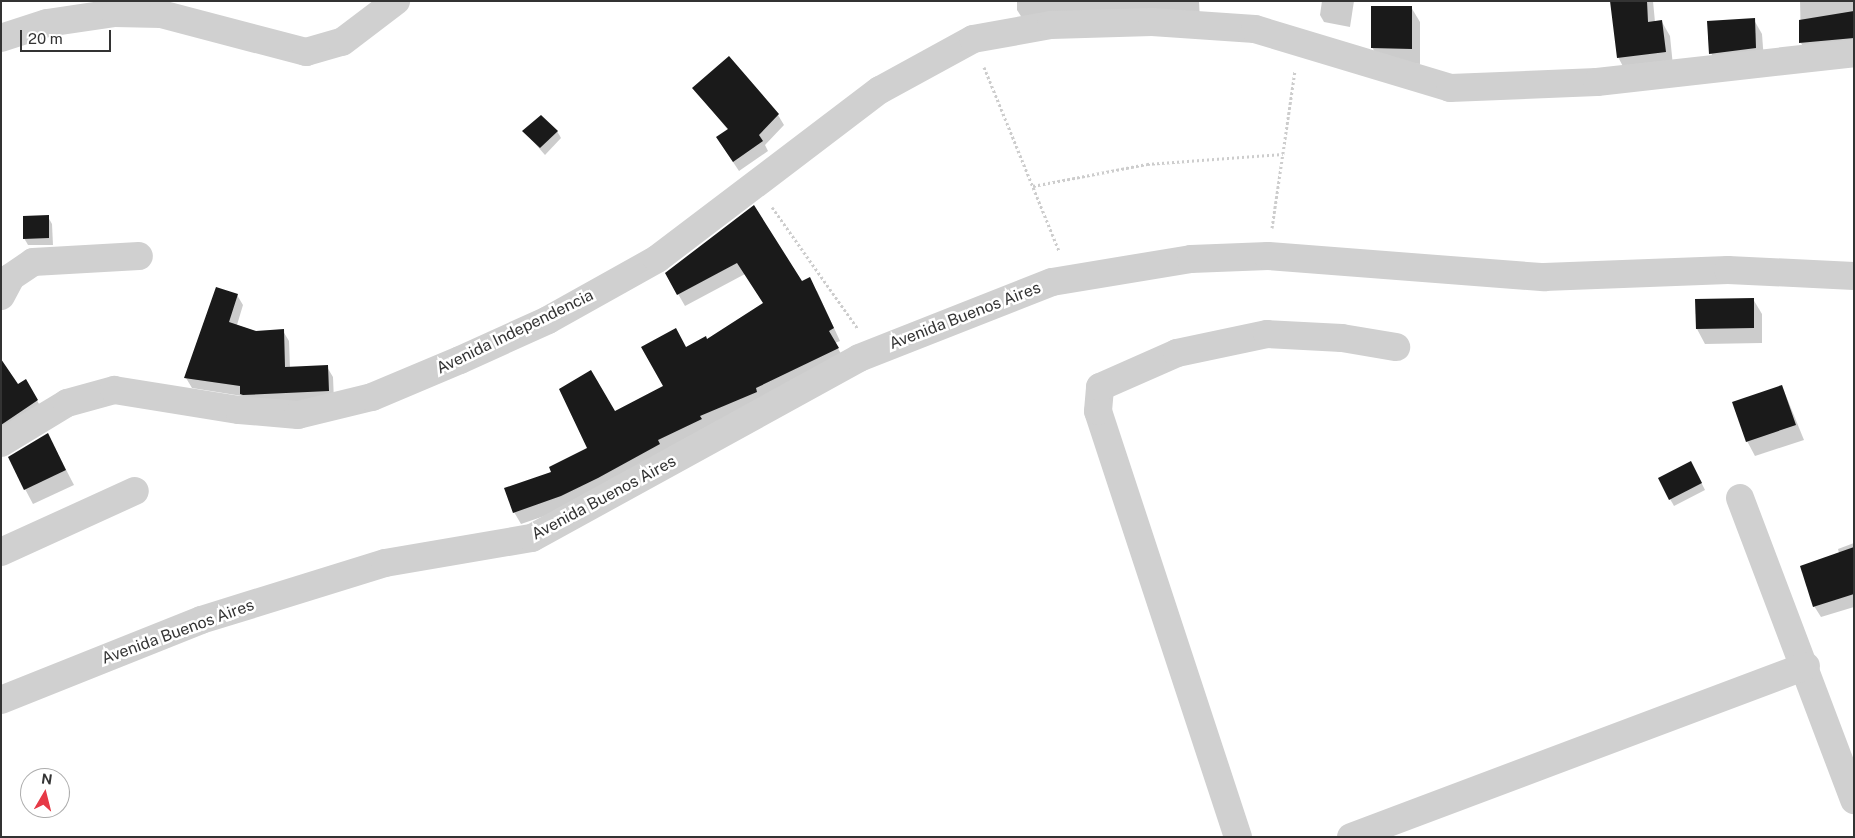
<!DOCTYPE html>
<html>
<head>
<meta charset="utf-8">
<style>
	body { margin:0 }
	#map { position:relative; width:1855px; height:838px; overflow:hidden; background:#fff; font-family:"Public Sans",sans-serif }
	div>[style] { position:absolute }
	.shadow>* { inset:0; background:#0003 }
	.building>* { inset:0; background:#1a1a1a }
	.path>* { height:3px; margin-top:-1.5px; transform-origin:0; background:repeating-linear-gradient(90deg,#cdcdcd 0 2.5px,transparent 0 5px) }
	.street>* { height:28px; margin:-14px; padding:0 14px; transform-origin:14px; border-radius:14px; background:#d0d0d0 }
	span { translate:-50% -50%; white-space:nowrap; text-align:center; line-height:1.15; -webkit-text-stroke:5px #fff; paint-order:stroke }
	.street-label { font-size:16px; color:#333 }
	.frame { position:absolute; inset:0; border:2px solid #333; pointer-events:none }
	.north { position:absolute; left:20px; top:768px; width:50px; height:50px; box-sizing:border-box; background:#fff; border:1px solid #adadad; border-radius:50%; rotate:8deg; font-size:14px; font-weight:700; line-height:20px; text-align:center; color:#333 }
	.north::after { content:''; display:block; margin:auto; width:18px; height:22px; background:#e63946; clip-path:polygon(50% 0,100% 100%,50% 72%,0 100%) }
	.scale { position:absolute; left:20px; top:30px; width:91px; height:22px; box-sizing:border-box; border:2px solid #333; border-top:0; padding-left:6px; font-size:15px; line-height:18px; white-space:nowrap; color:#333; -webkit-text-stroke:4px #fff; paint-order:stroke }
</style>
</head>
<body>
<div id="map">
	<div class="shadow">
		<i style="clip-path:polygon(1017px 1px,1199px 1px,1200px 23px,1026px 24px,1017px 10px)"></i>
		<i style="clip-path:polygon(1322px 1px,1354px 1px,1350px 27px,1324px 22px,1320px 15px)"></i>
		<i style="clip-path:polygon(1611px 1px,1653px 1px,1655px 22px,1662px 22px,1670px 36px,1673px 66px,1626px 72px,1618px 57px)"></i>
		<i style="clip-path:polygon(1800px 1px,1854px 1px,1854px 46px,1805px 50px,1801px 43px)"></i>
		<i style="clip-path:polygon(1411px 7px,1420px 22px,1420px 64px,1380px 62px,1372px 47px)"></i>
		<i style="clip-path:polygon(1754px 20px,1762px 34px,1764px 61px,1719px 68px,1711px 53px)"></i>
		<i style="clip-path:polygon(694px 88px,778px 115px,784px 125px,765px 145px,768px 151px,739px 171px,717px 138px,728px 130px)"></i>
		<i style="clip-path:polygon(524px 131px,557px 131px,561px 138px,545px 155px)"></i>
		<i style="clip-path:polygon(754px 207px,802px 283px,817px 291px,840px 341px,835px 343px,845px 361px,568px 508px,521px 524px,514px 512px,553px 473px,588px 449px,614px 412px,665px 387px,686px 348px,707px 341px,764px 304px,745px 274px,685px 306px,666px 273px)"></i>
		<i style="clip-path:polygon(48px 217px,52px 224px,53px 245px,28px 245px,24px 238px)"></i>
		<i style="clip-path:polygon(237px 295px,243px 305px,237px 325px,256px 332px,283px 331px,289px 341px,290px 368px,327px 367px,333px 377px,334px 401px,247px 404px,242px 396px,192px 388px,186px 378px)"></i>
		<i style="clip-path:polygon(1753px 299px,1762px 314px,1762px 343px,1705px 344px,1697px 329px)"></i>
		<i style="clip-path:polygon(1px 371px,18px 385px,26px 381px,43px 411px,1px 436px)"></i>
		<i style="clip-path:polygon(1782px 386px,1804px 440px,1755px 456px,1747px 441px)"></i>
		<i style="clip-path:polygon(48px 435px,74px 485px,33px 504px,25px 489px)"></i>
		<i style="clip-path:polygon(1695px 470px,1705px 490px,1674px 506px,1670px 499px)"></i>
		<i style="clip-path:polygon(1854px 543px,1854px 607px,1821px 617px,1814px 606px,1839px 553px,1838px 549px)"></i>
	</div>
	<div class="building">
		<i style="clip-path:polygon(1610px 1px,1647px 1px,1648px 22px,1662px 20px,1666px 52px,1617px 58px)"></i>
		<i style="clip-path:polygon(1371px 6px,1412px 6px,1412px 49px,1371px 48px)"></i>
		<i style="clip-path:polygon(1854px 11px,1854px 38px,1799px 43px,1799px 20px)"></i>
		<i style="clip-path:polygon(1755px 18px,1756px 48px,1709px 54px,1707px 21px)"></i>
		<i style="clip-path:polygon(729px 56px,779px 114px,759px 135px,763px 141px,733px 162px,716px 137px,728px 129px,692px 88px)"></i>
		<i style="clip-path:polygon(541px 115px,558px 131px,540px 148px,522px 131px)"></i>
		<i style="clip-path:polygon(754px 205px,802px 281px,810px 277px,834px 328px,829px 331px,839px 348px,756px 388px,757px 392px,700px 416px,702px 419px,658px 440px,660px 444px,598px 478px,561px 496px,513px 513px,504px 488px,551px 472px,549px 467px,587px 448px,559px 389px,591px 370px,615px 411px,663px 386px,641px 347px,676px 328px,686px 347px,706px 336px,707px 339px,763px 303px,737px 263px,677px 295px,665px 273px)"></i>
		<i style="clip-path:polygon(49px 215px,49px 238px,23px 239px,23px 216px)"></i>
		<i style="clip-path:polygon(216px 287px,238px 294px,229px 322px,256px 331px,284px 329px,285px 367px,328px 365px,329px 391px,243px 395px,240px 394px,240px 386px,184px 378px)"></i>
		<i style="clip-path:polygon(1754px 298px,1754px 328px,1696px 329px,1695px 299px)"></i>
		<i style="clip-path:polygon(1px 359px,18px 384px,26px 379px,38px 400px,1px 425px)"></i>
		<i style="clip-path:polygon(1782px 385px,1796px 425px,1746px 442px,1732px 402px)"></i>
		<i style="clip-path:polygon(48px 433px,66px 470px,24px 490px,8px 457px)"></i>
		<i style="clip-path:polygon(1691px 461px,1702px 483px,1669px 500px,1658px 478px)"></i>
		<i style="clip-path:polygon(1854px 547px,1854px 594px,1813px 607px,1800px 566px)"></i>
	</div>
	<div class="path">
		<i style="left:984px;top:67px;width:199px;rotate:67.8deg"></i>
		<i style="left:1033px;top:186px;width:116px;rotate:-10.9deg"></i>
		<i style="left:1147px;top:164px;width:136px;rotate:-4.2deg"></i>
		<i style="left:772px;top:207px;width:149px;rotate:54.8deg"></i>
		<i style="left:1272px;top:228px;width:159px;rotate:-81.7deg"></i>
	</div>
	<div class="street">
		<i style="left:1px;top:38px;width:48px;rotate:-18.1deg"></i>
		<i style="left:47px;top:23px;width:69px;rotate:-8.4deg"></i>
		<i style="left:115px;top:13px;width:46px;rotate:1.2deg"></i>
		<i style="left:161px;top:14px;width:150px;rotate:14.7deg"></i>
		<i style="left:306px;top:52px;width:37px;rotate:-16deg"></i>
		<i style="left:342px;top:42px;width:68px;rotate:-37.2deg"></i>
		<i style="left:1px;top:296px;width:21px;rotate:-62deg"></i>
		<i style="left:11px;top:277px;width:27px;rotate:-34deg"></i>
		<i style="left:33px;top:262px;width:106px;rotate:-3.2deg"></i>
		<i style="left:1px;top:443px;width:77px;rotate:-31.2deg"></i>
		<i style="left:67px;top:403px;width:49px;rotate:-15.5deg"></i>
		<i style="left:114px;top:390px;width:127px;rotate:9.1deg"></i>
		<i style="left:239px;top:410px;width:59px;rotate:4.8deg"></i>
		<i style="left:298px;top:415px;width:76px;rotate:-13.7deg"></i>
		<i style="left:372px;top:397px;width:95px;rotate:-22.8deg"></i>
		<i style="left:460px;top:360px;width:97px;rotate:-24.4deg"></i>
		<i style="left:548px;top:320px;width:125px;rotate:-29.2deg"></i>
		<i style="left:657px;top:259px;width:280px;rotate:-37.2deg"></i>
		<i style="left:880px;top:90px;width:106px;rotate:-28.7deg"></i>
		<i style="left:973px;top:39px;width:79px;rotate:-10.2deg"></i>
		<i style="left:1051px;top:25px;width:101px;rotate:-1.7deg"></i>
		<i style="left:1152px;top:22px;width:103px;rotate:3.9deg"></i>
		<i style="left:1255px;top:29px;width:204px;rotate:16.8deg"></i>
		<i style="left:1450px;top:88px;width:147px;rotate:-2.3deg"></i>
		<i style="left:1597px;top:82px;width:259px;rotate:-6.4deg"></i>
		<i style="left:1740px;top:498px;width:323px;rotate:69.3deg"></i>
		<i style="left:1px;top:552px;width:147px;rotate:-24.5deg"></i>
		<i style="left:1px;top:700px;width:215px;rotate:-21.8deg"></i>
		<i style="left:201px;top:620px;width:193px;rotate:-17.2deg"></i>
		<i style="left:385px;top:563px;width:149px;rotate:-9.7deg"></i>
		<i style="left:532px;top:538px;width:373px;rotate:-28.8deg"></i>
		<i style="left:859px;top:358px;width:207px;rotate:-21.5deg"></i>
		<i style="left:1052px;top:282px;width:141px;rotate:-9.4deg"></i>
		<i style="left:1191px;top:259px;width:77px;rotate:-2.2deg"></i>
		<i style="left:1268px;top:256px;width:277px;rotate:4.4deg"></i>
		<i style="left:1544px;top:277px;width:184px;rotate:-2.2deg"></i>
		<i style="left:1728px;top:270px;width:126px;rotate:2.7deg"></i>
		<i style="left:1238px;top:837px;width:448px;rotate:-108.2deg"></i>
		<i style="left:1098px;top:411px;width:24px;rotate:-85deg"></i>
		<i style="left:1100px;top:387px;width:84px;rotate:-23.8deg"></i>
		<i style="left:1177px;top:353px;width:92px;rotate:-11.9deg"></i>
		<i style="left:1267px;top:334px;width:75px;rotate:3.1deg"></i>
		<i style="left:1342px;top:338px;width:55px;rotate:9.5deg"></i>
		<i style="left:1351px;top:837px;width:486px;rotate:-20.6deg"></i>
	</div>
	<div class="street-label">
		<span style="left:965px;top:316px;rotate:-21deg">Avenida Buenos Aires</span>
		<span style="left:515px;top:332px;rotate:-26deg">Avenida Independencia</span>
		<span style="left:604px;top:498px;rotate:-28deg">Avenida Buenos Aires</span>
		<span style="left:178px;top:632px;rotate:-20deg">Avenida Buenos Aires</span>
	</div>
	<div class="frame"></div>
	<div class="north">N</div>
	<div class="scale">20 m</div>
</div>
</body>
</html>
